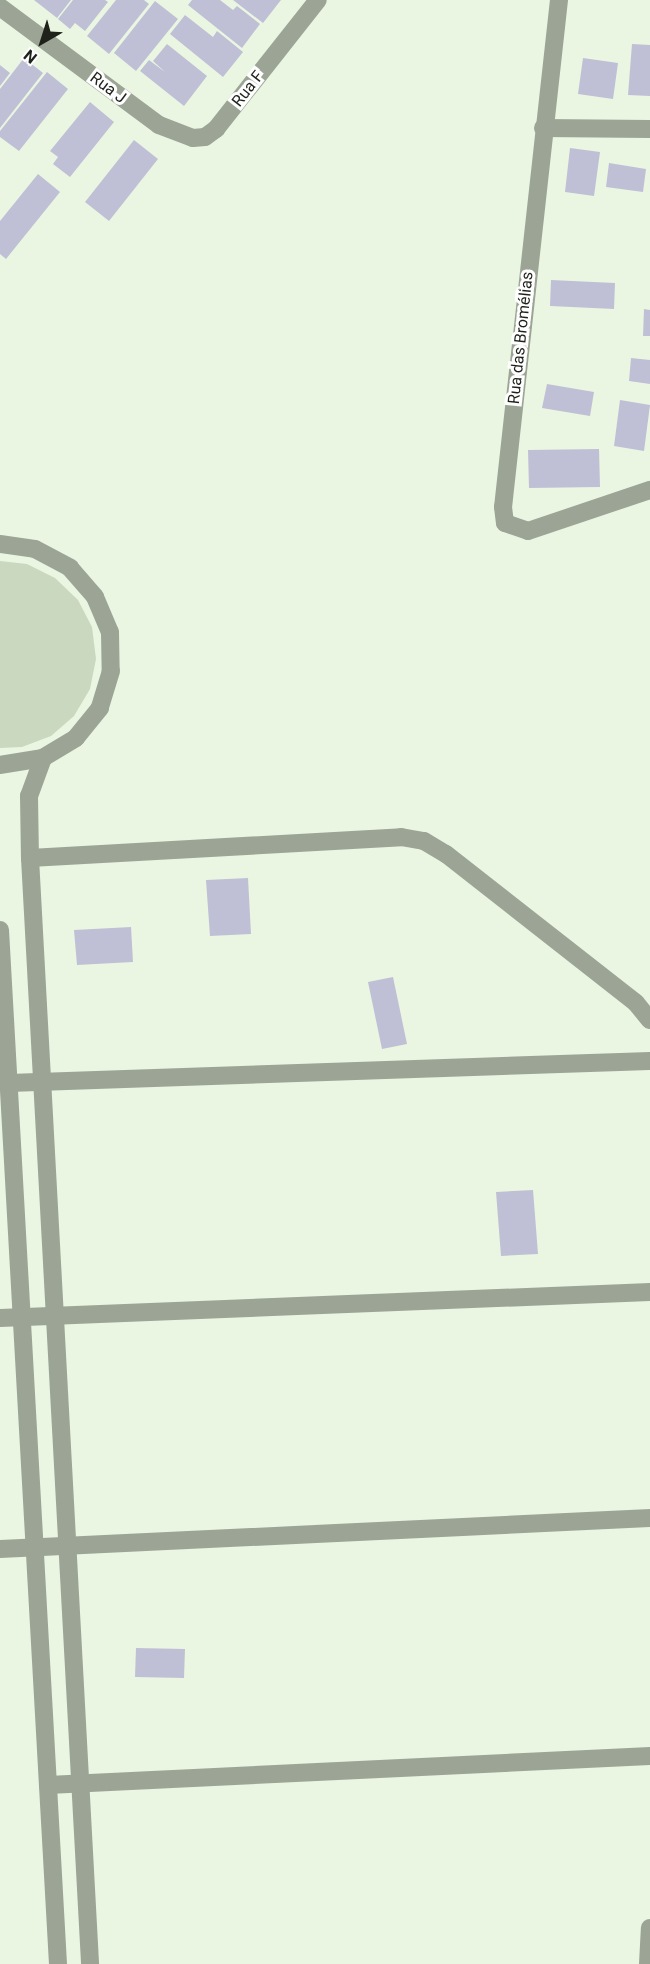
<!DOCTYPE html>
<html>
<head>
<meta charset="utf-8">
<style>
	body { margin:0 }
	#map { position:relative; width:650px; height:1964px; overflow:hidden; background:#eaf6e1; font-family:Roboto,sans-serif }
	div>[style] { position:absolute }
	.green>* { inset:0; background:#cad8bf }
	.building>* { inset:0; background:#bfc0d6 }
	.minor>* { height:18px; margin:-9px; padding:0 9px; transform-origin:9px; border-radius:9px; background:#9ca496 }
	span { translate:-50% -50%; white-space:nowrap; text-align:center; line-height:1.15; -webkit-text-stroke:6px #fefefe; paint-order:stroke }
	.street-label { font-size:16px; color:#1e221b }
	.north { position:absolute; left:12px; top:12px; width:60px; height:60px; -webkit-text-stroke:4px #fefefe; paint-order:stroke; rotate:219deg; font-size:16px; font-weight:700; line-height:24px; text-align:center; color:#1e221b }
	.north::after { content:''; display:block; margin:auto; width:21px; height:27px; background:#1e221b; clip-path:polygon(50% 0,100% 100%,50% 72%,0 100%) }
</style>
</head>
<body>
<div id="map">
	<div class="green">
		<i style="clip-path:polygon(0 561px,27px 564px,55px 578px,78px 600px,92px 627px,96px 659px,90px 689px,74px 716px,51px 736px,22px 747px,0 748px)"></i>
	</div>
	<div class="building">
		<i style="clip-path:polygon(34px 0,71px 0,57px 18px)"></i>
		<i style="clip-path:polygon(73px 0,105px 0,108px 2px,85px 31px,75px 23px,70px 29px,58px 19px)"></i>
		<i style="clip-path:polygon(116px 0,144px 0,149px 4px,109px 54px,87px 36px)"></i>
		<i style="clip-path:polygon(192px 0,220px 0,233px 10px,237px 6px,260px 24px,242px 48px,188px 5px)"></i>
		<i style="clip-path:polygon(233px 0,281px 0,263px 23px)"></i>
		<i style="clip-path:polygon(155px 1px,178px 19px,136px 71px,114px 53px)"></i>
		<i style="clip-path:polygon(185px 15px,213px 37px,217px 31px,243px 52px,223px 77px,170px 34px)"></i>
		<i style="clip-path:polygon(167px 44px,207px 76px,184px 106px,140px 71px,149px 60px,165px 72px,153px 61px)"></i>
		<i style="clip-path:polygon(632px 44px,650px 45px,650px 96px,628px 95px)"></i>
		<i style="clip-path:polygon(24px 58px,43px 73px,0 128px,0 89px)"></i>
		<i style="clip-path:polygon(583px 58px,618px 63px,613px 99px,578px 94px)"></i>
		<i style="clip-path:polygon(0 65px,10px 73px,0 86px)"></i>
		<i style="clip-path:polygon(47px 72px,68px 89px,19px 151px,0 137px,0 131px)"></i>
		<i style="clip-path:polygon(90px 102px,114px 122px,70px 177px,53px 164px,58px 157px,50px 151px)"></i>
		<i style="clip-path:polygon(134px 140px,158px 159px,109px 221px,85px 202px)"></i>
		<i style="clip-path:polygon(570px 148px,600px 152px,594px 196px,565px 192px)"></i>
		<i style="clip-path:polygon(609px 163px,646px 169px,643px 192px,606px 187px)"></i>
		<i style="clip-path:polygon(38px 174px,60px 192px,6px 259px,0 254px,0 221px)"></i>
		<i style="clip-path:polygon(551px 280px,615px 283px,614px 309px,550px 306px)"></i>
		<i style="clip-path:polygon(644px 309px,650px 310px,650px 336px,643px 336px)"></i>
		<i style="clip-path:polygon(631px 358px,650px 360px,650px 384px,629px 381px)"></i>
		<i style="clip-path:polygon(547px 384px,594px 392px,590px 416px,542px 408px)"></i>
		<i style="clip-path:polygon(620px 400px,650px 405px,644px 451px,614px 446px)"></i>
		<i style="clip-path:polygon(599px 449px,600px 487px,529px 488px,528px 450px)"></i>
		<i style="clip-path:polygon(248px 878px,251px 934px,210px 936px,206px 880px)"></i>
		<i style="clip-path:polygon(131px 927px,133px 962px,77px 965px,74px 930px)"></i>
		<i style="clip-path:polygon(393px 977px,407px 1044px,382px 1049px,368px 982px)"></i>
		<i style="clip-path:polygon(533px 1190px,538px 1254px,501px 1256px,496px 1192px)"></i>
		<i style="clip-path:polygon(136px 1648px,185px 1649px,184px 1678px,135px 1677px)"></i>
	</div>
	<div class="minor">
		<i style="left:559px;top:0;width:510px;rotate:96.3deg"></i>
		<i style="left:503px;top:507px;width:16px;rotate:83deg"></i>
		<i style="left:505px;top:523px;width:24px;rotate:19deg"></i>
		<i style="left:528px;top:531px;width:129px;rotate:-18.6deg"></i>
		<i style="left:0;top:7px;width:198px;rotate:36.6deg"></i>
		<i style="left:159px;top:125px;width:36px;rotate:21deg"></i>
		<i style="left:193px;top:138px;width:12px;rotate:-5deg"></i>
		<i style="left:205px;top:137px;width:14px;rotate:-36deg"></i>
		<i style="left:216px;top:129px;width:164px;rotate:-51.7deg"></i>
		<i style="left:543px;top:128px;width:107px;rotate:0.5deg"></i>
		<i style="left:0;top:544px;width:35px;rotate:8deg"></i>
		<i style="left:35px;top:549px;width:40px;rotate:28deg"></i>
		<i style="left:70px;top:568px;width:38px;rotate:49deg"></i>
		<i style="left:95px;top:597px;width:38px;rotate:67deg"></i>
		<i style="left:110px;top:632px;width:39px;rotate:89deg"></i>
		<i style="left:111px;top:671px;width:39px;rotate:107deg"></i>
		<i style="left:100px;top:708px;width:38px;rotate:129deg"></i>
		<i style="left:76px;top:738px;width:39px;rotate:149deg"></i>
		<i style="left:43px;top:758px;width:44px;rotate:170.8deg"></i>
		<i style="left:43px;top:758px;width:40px;rotate:110.2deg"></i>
		<i style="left:29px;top:796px;width:62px;rotate:89.1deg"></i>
		<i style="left:30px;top:858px;width:1108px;rotate:86.89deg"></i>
		<i style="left:30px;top:858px;width:372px;rotate:-3.2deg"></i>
		<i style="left:401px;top:837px;width:23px;rotate:10deg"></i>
		<i style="left:424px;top:841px;width:26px;rotate:31deg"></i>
		<i style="left:446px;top:854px;width:241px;rotate:38.1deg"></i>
		<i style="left:636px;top:1003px;width:22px;rotate:51deg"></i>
		<i style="left:0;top:930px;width:1036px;rotate:86.79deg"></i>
		<i style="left:9px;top:1083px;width:641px;rotate:-1.97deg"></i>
		<i style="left:0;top:1318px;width:651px;rotate:-2.29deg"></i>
		<i style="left:0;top:1549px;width:651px;rotate:-2.73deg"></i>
		<i style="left:48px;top:1785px;width:603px;rotate:-2.76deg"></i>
		<i style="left:648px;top:1964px;width:36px;rotate:-87deg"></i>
	</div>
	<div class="street-label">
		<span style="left:108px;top:88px;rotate:37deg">Rua J</span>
		<span style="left:248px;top:89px;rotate:-52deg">Rua F</span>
		<span style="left:521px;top:338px;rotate:-84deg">Rua das Bromélias</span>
	</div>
	<div class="north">N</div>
</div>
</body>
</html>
